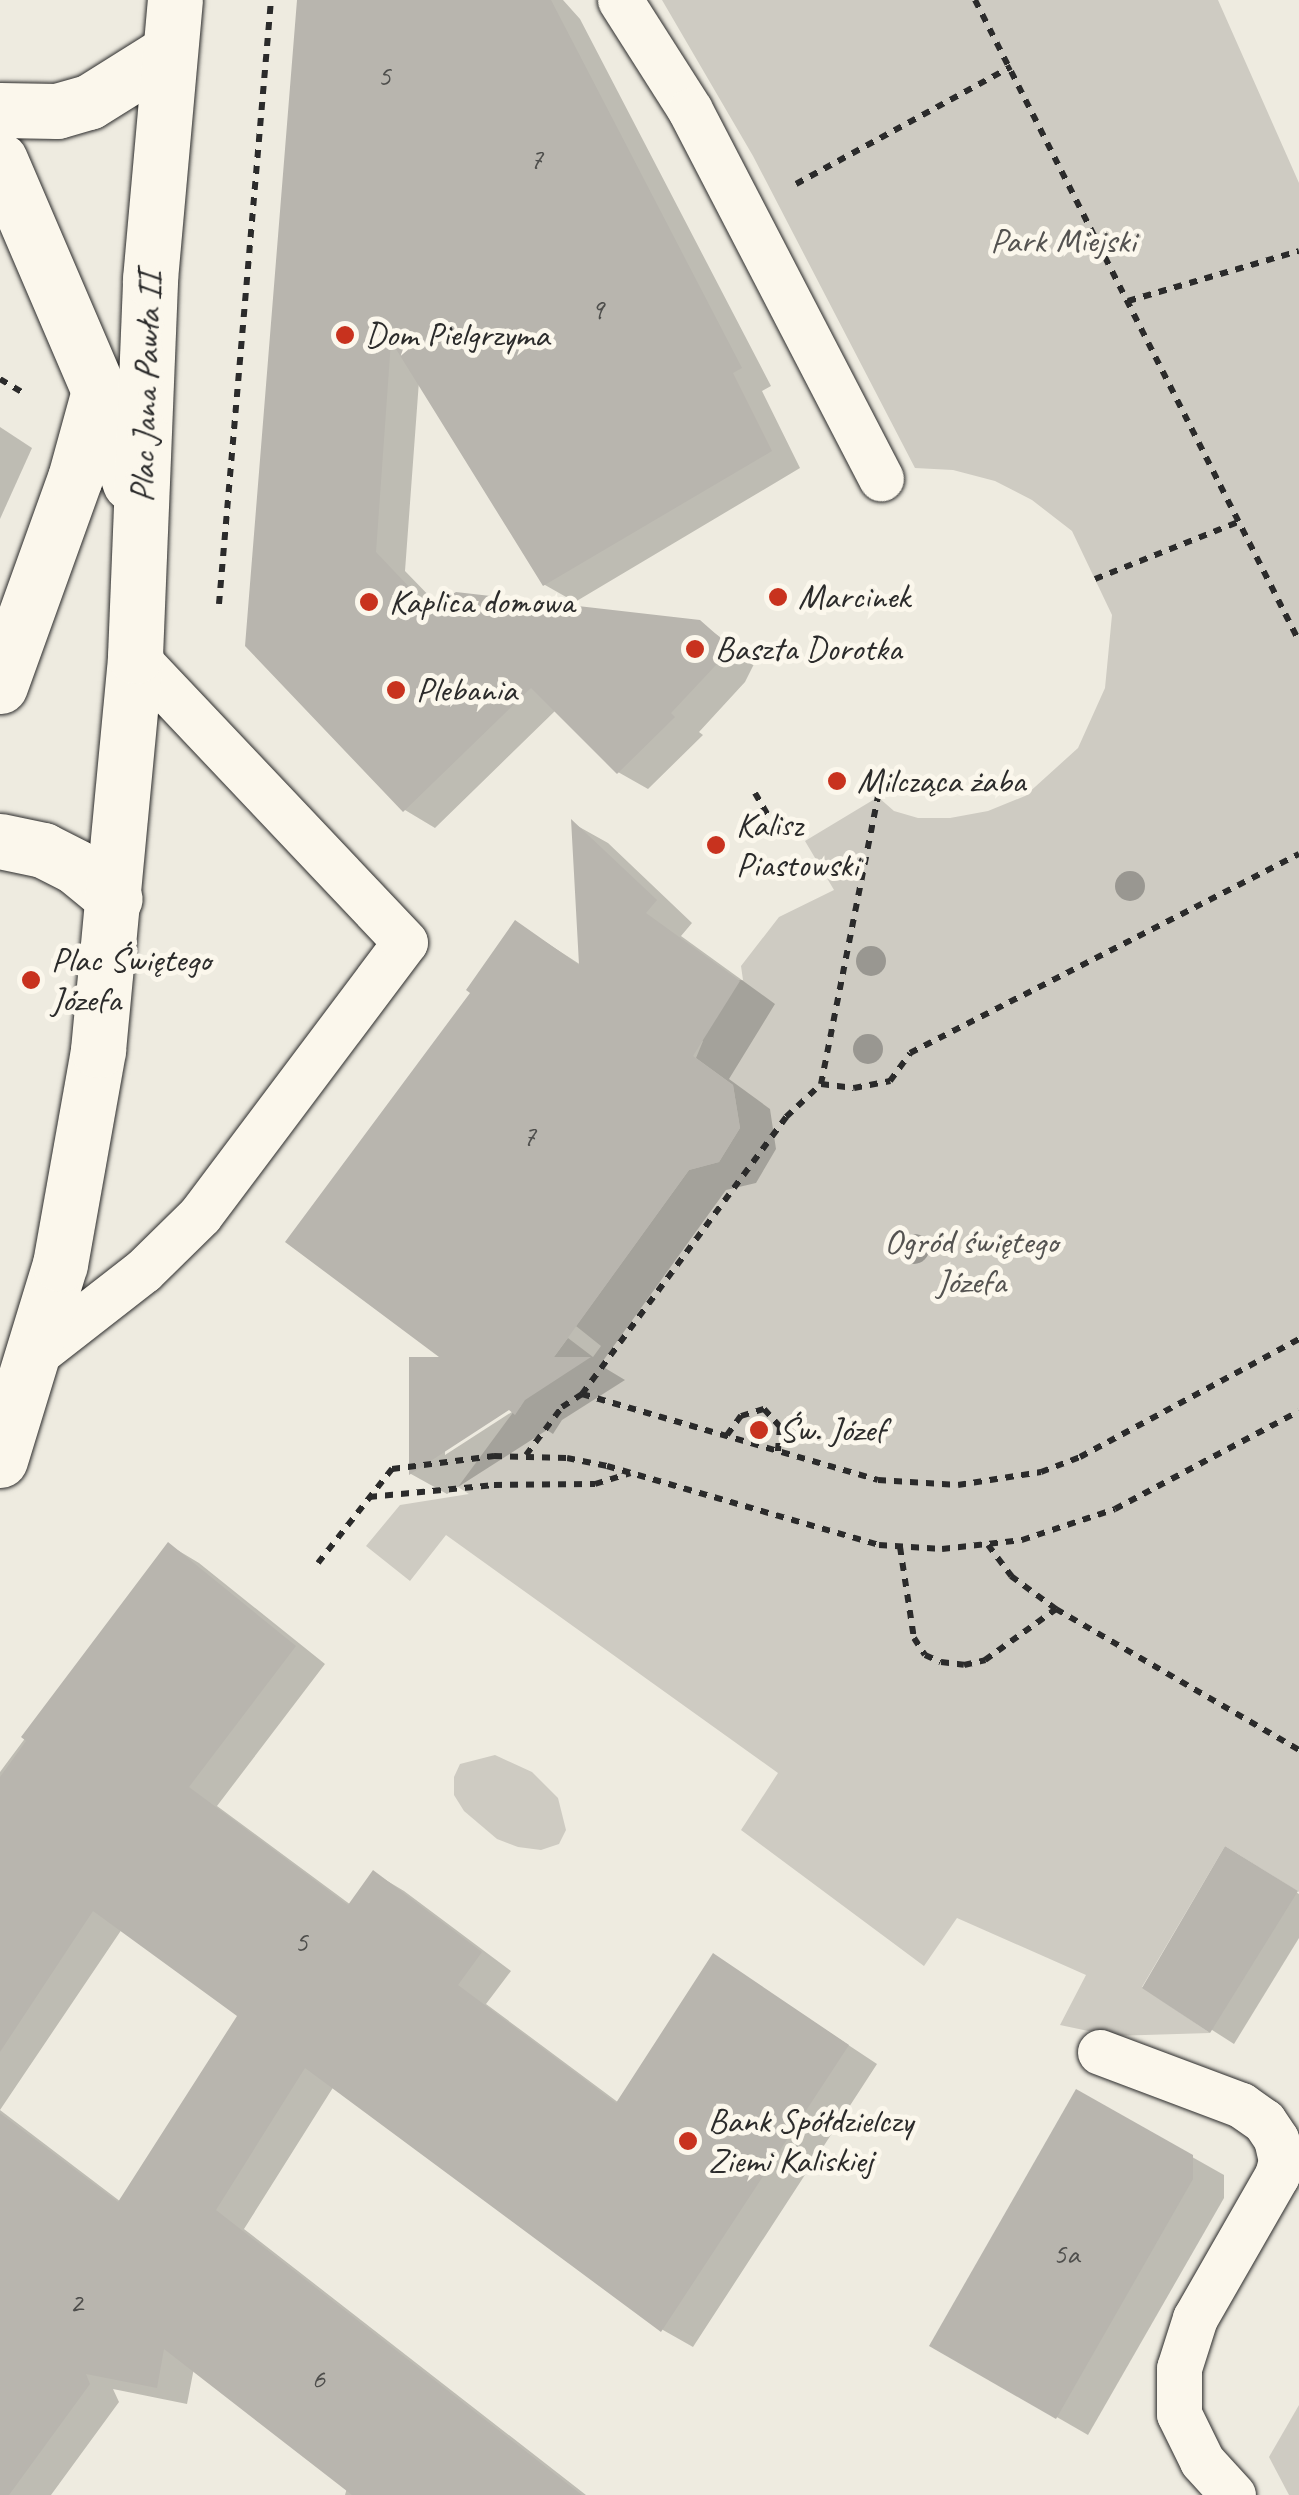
<!DOCTYPE html>
<html>
<head>
<meta charset="utf-8">
<style>
	body { margin:0 }
	#map { position:relative; width:1299px; height:2495px; overflow:hidden; background:#eeebe0; font-family:Caveat,sans-serif }
	div>[style] { position:absolute }
	.green>* { inset:0; background:#cecbc2 }
	.shadow>* { inset:0; background:#0003 }
	.building>* { inset:0; background:#b8b5ae }
	.path>* { height:6px; margin-top:-3px; transform-origin:0; background:repeating-linear-gradient(90deg,#2b2b2b 0 8px,transparent 0 16px) }
	.roads { filter:drop-shadow(0 0 2px #2b2b2b) drop-shadow(0 0 2px #2b2b2b) }
	.service>* { height:45px; margin:-22.5px; padding:0 22.5px; transform-origin:22.5px; border-radius:22.5px; background:#fbf7ec }
	.minor>* { height:55px; margin:-27.5px; padding:0 27.5px; transform-origin:27.5px; border-radius:27.5px; background:#fbf7ec }
	.tertiary>* { height:55px; margin:-27.5px; padding:0 27.5px; transform-origin:27.5px; border-radius:27.5px; background:#fbf7ec }
	.trees>* { width:30px; height:30px; margin:-15px; border-radius:50%; background:#999791 }
	.dots>* { width:28px; height:28px; translate:-50% -50%; box-sizing:border-box; border:5px solid #fbf7ec; border-radius:50% }
	span { translate:-50% -50%; white-space:nowrap; text-align:center; line-height:1.15; -webkit-text-stroke:10px #fbf7ec; paint-order:stroke }
	.number-label { font-size:30px; color:#4e4e4c }
	.number-label span { -webkit-text-stroke-width:0 }
	.park-label { font-size:35px; color:#545351 }
	.poi-label { font-size:35px; color:#2b2b2b }
	.left { translate:0 -50%; text-align:left }
	.street-label { font-size:35px; color:#2b2b2b }
</style>
</head>
<body>
<div id="map">
	<div class="green">
		<i style="clip-path:polygon(662px 0,1218px 0,1299px 183px,1299px 1892px,1225px 1846px,1142px 1987px,1210px 2033px,1112px 2036px,1060px 2025px,1086px 1975px,957px 1918px,924px 1966px,741px 1830px,778px 1773px,446px 1535px,410px 1581px,366px 1546px,400px 1505px,469px 1494px,458px 1487px,568px 1338px,593px 1357px,601px 1346px,576px 1326px,689px 1170px,719px 1162px,740px 1128px,733px 1085px,696px 1058px,703px 1041px,688px 1031px,724px 982px,743px 980px,741px 966px,779px 917px,834px 890px,805px 841px,878px 797px,894px 811px,918px 818px,950px 818px,988px 811px,1025px 796px,1078px 748px,1105px 688px,1112px 615px,1072px 531px,1032px 500px,995px 481px,953px 470px,915px 468px,753px 156px)"></i>
		<i style="clip-path:polygon(495px 1755px,532px 1772px,558px 1798px,566px 1830px,559px 1844px,541px 1850px,518px 1847px,497px 1839px,464px 1811px,454px 1795px,454px 1777px,460px 1764px)"></i>
		<i style="clip-path:polygon(1299px 2405px,1299px 2495px,1289px 2495px,1269px 2457px)"></i>
	</div>
	<div class="shadow">
		<i style="clip-path:polygon(302px 0,563px 0,580px 19px,771px 386px,762px 391px,800px 468px,575px 602px,545px 585px,419px 381px,405px 571px,438px 605px,699px 622px,755px 662px,745px 682px,699px 732px,703px 735px,648px 789px,618px 772px,556px 710px,435px 828px,405px 810px,247px 645px)"></i>
		<i style="clip-path:polygon(0 427px,32px 448px,0 519px)"></i>
		<i style="clip-path:polygon(evenodd,574px 824px,608px 843px,692px 923px,681px 936px,775px 1004px,729px 1079px,770px 1109px,776px 1149px,756px 1183px,726px 1190px,600px 1365px,625px 1380px,562px 1420px,553px 1434px,547px 1430px,447px 1494px,411px 1474px,411px 1360px,446px 1360px,473px 993px,516px 923px,581px 965px,574px 824px,518px 1402px,521px 1406px,445px 1455px,445px 1449px,518px 1402px)"></i>
		<i style="clip-path:polygon(evenodd,169px 1545px,199px 1563px,325px 1664px,217px 1806px,351px 1905px,374px 1873px,404px 1891px,511px 1971px,486px 2004px,619px 2103px,714px 1956px,877px 2064px,693px 2347px,663px 2330px,334px 2086px,244px 2229px,586px 2495px,345px 2495px,347px 2488px,194px 2368px,187px 2404px,113px 2389px,119px 2402px,51px 2495px,0 2495px,0 1772px,169px 1545px,122px 1929px,241px 2016px,121px 2202px,0 2110px,122px 1929px)"></i>
		<i style="clip-path:polygon(1248px 1862px,1299px 1894px,1299px 1938px,1234px 2044px,1145px 1987px)"></i>
		<i style="clip-path:polygon(1077px 2092px,1224px 2175px,1224px 2198px,1088px 2435px,932px 2345px)"></i>
	</div>
	<div class="building">
		<i style="clip-path:polygon(297px 0,551px 0,742px 368px,733px 373px,772px 451px,543px 586px,391px 341px,376px 552px,429px 608px,456px 592px,700px 620px,726px 643px,716px 665px,671px 713px,675px 717px,617px 774px,531px 688px,403px 812px,245px 646px)"></i>
		<i style="clip-path:polygon(571px 819px,657px 900px,646px 913px,740px 981px,693px 1056px,733px 1085px,740px 1128px,719px 1162px,689px 1170px,554px 1357px,591px 1357px,525px 1400px,515px 1415px,509px 1410px,409px 1475px,409px 1357px,439px 1357px,285px 1242px,470px 993px,466px 990px,515px 920px,579px 965px)"></i>
		<i style="clip-path:polygon(168px 1542px,296px 1646px,189px 1787px,348px 1905px,373px 1870px,482px 1952px,458px 1985px,616px 2103px,713px 1953px,849px 2045px,661px 2332px,305px 2068px,216px 2210px,582px 2495px,352px 2495px,164px 2349px,157px 2388px,86px 2374px,90px 2384px,9px 2495px,0 2495px,0 2113px,118px 2202px,237px 2016px,93px 1911px,0 2052px,0 1777px,26px 1741px,21px 1737px)"></i>
		<i style="clip-path:polygon(1225px 1846px,1298px 1891px,1210px 2033px,1142px 1988px)"></i>
		<i style="clip-path:polygon(1076px 2089px,1193px 2155px,1193px 2179px,1056px 2419px,929px 2346px)"></i>
	</div>
	<div class="path">
		<i style="left:975px;top:0;width:718px;rotate:63.19deg"></i>
		<i style="left:796px;top:184px;width:245px;rotate:-28.6deg"></i>
		<i style="left:1128px;top:301px;width:178px;rotate:-16.3deg"></i>
		<i style="left:0;top:379px;width:29px;rotate:31deg"></i>
		<i style="left:1095px;top:579px;width:154px;rotate:-21.7deg"></i>
		<i style="left:219px;top:604px;width:606px;rotate:-85.08deg"></i>
		<i style="left:755px;top:793px;width:44px;rotate:59.9deg"></i>
		<i style="left:821px;top:1084px;width:33px;rotate:7deg"></i>
		<i style="left:854px;top:1088px;width:37px;rotate:-11deg"></i>
		<i style="left:890px;top:1081px;width:34px;rotate:-54deg"></i>
		<i style="left:910px;top:1053px;width:437px;rotate:-27.1deg"></i>
		<i style="left:582px;top:1394px;width:308px;rotate:16.2deg"></i>
		<i style="left:878px;top:1480px;width:80px;rotate:3.6deg"></i>
		<i style="left:958px;top:1485px;width:84px;rotate:-8.9deg"></i>
		<i style="left:1041px;top:1472px;width:42px;rotate:-21deg"></i>
		<i style="left:1080px;top:1457px;width:249px;rotate:-28.3deg"></i>
		<i style="left:727px;top:1435px;width:24px;rotate:-54deg"></i>
		<i style="left:741px;top:1416px;width:24px;rotate:-17deg"></i>
		<i style="left:764px;top:1409px;width:24px;rotate:48deg"></i>
		<i style="left:780px;top:1427px;width:25px;rotate:95deg"></i>
		<i style="left:526px;top:1455px;width:60px;rotate:-53.1deg"></i>
		<i style="left:562px;top:1407px;width:24px;rotate:-33deg"></i>
		<i style="left:582px;top:1394px;width:344px;rotate:-53.6deg"></i>
		<i style="left:786px;top:1117px;width:48px;rotate:-43.3deg"></i>
		<i style="left:821px;top:1084px;width:293px;rotate:-78.8deg"></i>
		<i style="left:369px;top:1497px;width:126px;rotate:-5.5deg"></i>
		<i style="left:494px;top:1485px;width:101px;rotate:-0.6deg"></i>
		<i style="left:595px;top:1484px;width:37px;rotate:-17deg"></i>
		<i style="left:988px;top:1545px;width:39px;rotate:53deg"></i>
		<i style="left:1011px;top:1576px;width:56px;rotate:36.3deg"></i>
		<i style="left:1056px;top:1609px;width:281px;rotate:30.1deg"></i>
		<i style="left:900px;top:1547px;width:92px;rotate:81.3deg"></i>
		<i style="left:914px;top:1638px;width:20px;rotate:57deg"></i>
		<i style="left:925px;top:1655px;width:17px;rotate:24deg"></i>
		<i style="left:941px;top:1662px;width:23px;rotate:7deg"></i>
		<i style="left:964px;top:1665px;width:22px;rotate:-13deg"></i>
		<i style="left:985px;top:1660px;width:87px;rotate:-35.7deg"></i>
		<i style="left:318px;top:1563px;width:120px;rotate:-51.8deg"></i>
		<i style="left:392px;top:1469px;width:103px;rotate:-7.3deg"></i>
		<i style="left:494px;top:1456px;width:73px;rotate:1.6deg"></i>
		<i style="left:567px;top:1458px;width:41px;rotate:11.3deg"></i>
		<i style="left:607px;top:1466px;width:283px;rotate:16.2deg"></i>
		<i style="left:879px;top:1545px;width:63px;rotate:3.6deg"></i>
		<i style="left:942px;top:1549px;width:81px;rotate:-6.4deg"></i>
		<i style="left:1022px;top:1540px;width:98px;rotate:-18.4deg"></i>
		<i style="left:1115px;top:1509px;width:208px;rotate:-28deg"></i>
	</div>
	<div class="roads">
		<div class="service">
			<i style="left:620px;top:0;width:130px;rotate:57.5deg"></i>
			<i style="left:690px;top:110px;width:415px;rotate:62.6deg"></i>
			<i style="left:35px;top:1355px;width:137px;rotate:-37.9deg"></i>
			<i style="left:143px;top:1271px;width:80px;rotate:-44.5deg"></i>
			<i style="left:200px;top:1215px;width:341px;rotate:-53.1deg"></i>
			<i style="left:405px;top:942px;width:393px;rotate:-133.4deg"></i>
			<i style="left:1100px;top:2052px;width:151px;rotate:20.6deg"></i>
			<i style="left:1241px;top:2105px;width:28px;rotate:35deg"></i>
			<i style="left:1264px;top:2121px;width:22px;rotate:56deg"></i>
			<i style="left:1276px;top:2139px;width:22px;rotate:77deg"></i>
			<i style="left:1281px;top:2160px;width:16px;rotate:105deg"></i>
			<i style="left:1277px;top:2175px;width:165px;rotate:119.8deg"></i>
			<i style="left:1195px;top:2318px;width:52px;rotate:107.7deg"></i>
			<i style="left:1179px;top:2368px;width:46px;rotate:90deg"></i>
			<i style="left:1179px;top:2414px;width:52px;rotate:63.9deg"></i>
			<i style="left:1202px;top:2461px;width:46px;rotate:47.6deg"></i>
		</div>
		<div class="minor">
			<i style="left:0;top:110px;width:57px;rotate:1deg"></i>
			<i style="left:57px;top:111px;width:33px;rotate:-16deg"></i>
			<i style="left:89px;top:102px;width:94px;rotate:-32deg"></i>
			<i style="left:0;top:686px;width:221px;rotate:-70.2deg"></i>
			<i style="left:75px;top:478px;width:90px;rotate:-74.6deg"></i>
			<i style="left:0;top:841px;width:44px;rotate:11.8deg"></i>
			<i style="left:43px;top:850px;width:37px;rotate:27deg"></i>
			<i style="left:76px;top:867px;width:50px;rotate:39.4deg"></i>
		</div>
		<div class="tertiary">
			<i style="left:0;top:160px;width:251px;rotate:66.8deg"></i>
			<i style="left:99px;top:391px;width:97px;rotate:71.4deg"></i>
			<i style="left:0;top:1460px;width:205px;rotate:-73deg"></i>
			<i style="left:60px;top:1264px;width:217px;rotate:-79.9deg"></i>
			<i style="left:98px;top:1050px;width:396px;rotate:-84.6deg"></i>
			<i style="left:135px;top:656px;width:377px;rotate:-87.7deg"></i>
			<i style="left:150px;top:279px;width:280px;rotate:-84.9deg"></i>
		</div>
	</div>
	<div class="trees">
		<i style="left:1130px;top:886px"></i>
		<i style="left:871px;top:961px"></i>
		<i style="left:868px;top:1049px"></i>
		<i style="left:914px;top:1249px"></i>
	</div>
	<div class="dots">
		<i style="left:345px;top:335px;background:#c8321e"></i>
		<i style="left:778px;top:597px;background:#c8321e"></i>
		<i style="left:369px;top:602px;background:#c8321e"></i>
		<i style="left:695px;top:649px;background:#c8321e"></i>
		<i style="left:396px;top:690px;background:#c8321e"></i>
		<i style="left:837px;top:781px;background:#c8321e"></i>
		<i style="left:716px;top:845px;background:#c8321e"></i>
		<i style="left:31px;top:980px;background:#c8321e"></i>
		<i style="left:759px;top:1430px;background:#c8321e"></i>
		<i style="left:688px;top:2141px;background:#c8321e"></i>
	</div>
	<div class="number-label">
		<span style="left:384px;top:75px">5</span>
		<span style="left:536px;top:158px">7</span>
		<span style="left:597px;top:309px">9</span>
		<span style="left:529px;top:1135px">7</span>
		<span style="left:301px;top:1941px">5</span>
		<span style="left:1066px;top:2253px">5a</span>
		<span style="left:76px;top:2302px">2</span>
		<span style="left:318px;top:2378px">6</span>
	</div>
	<div class="park-label">
		<span style="left:1063px;top:241px">Park Miejski</span>
		<span style="left:971px;top:1262px">Ogród świętego<br>Józefa</span>
	</div>
	<div class="poi-label">
		<span class="left" style="left:365px;top:335px">Dom Pielgrzyma</span>
		<span class="left" style="left:798px;top:597px">Marcinek</span>
		<span class="left" style="left:389px;top:602px">Kaplica domowa</span>
		<span class="left" style="left:715px;top:649px">Baszta Dorotka</span>
		<span class="left" style="left:416px;top:690px">Plebania</span>
		<span class="left" style="left:857px;top:781px">Milcząca żaba</span>
		<span class="left" style="left:736px;top:845px">Kalisz<br>Piastowski</span>
		<span class="left" style="left:51px;top:980px">Plac Świętego<br>Józefa</span>
		<span class="left" style="left:779px;top:1430px">Św. Józef</span>
		<span class="left" style="left:708px;top:2141px">Bank Spółdzielczy<br>Ziemi Kaliskiej</span>
	</div>
	<div class="street-label">
		<span style="left:146px;top:387px;rotate:-88deg">Plac Jana Pawła II</span>
	</div>
</div>
</body>
</html>
